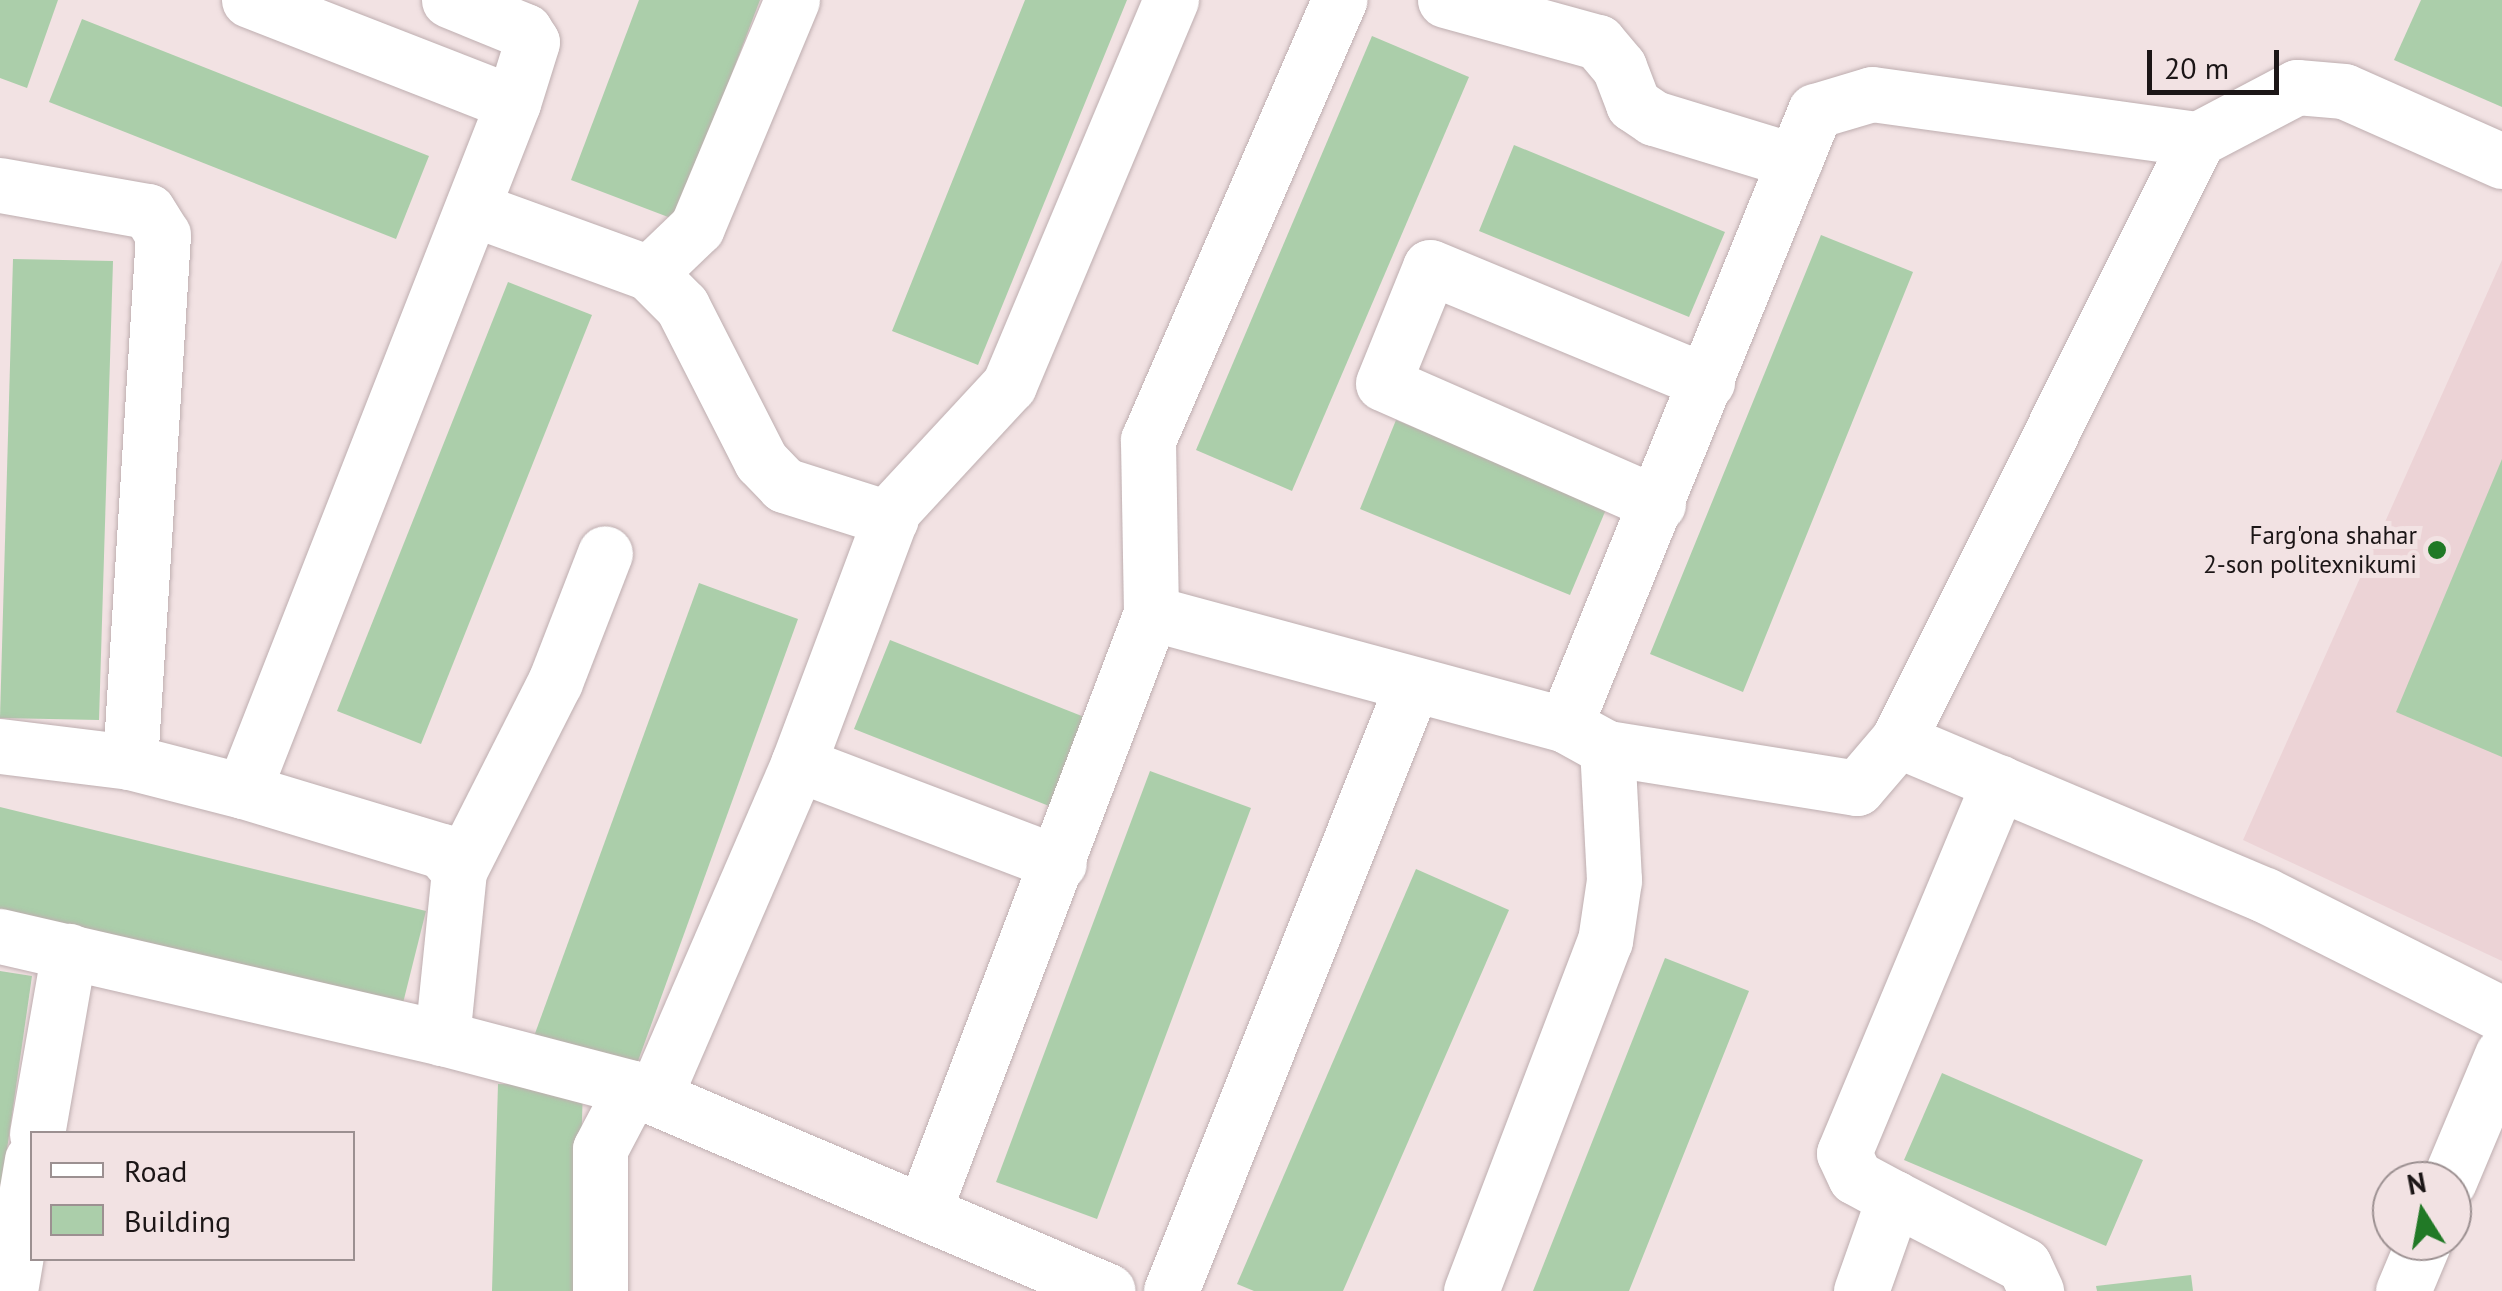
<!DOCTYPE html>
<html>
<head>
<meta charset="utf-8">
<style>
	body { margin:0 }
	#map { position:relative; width:2502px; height:1291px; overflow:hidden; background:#f2e2e3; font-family:"PT Sans",sans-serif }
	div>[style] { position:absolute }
	.built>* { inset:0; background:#ecd3d6 }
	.building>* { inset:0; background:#abceaa }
	.roads { filter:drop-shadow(0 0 2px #beaeb0) drop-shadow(0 0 2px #beaeb0) }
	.minor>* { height:55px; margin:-27.5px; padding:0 27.5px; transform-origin:27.5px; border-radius:27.5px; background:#fff }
	.dots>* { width:28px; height:28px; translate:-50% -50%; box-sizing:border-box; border:5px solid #f2e2e3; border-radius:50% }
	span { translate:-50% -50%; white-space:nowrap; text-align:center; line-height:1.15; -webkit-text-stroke:10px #f2e2e3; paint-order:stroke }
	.poi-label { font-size:25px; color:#1c1617 }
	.right { translate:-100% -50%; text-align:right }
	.legend { position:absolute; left:30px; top:1131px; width:325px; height:130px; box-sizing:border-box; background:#f2e2e3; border:2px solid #9c9091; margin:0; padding:12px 18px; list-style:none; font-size:30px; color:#1c1617 }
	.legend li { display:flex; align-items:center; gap:20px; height:50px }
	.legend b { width:50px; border:2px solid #9c9091 }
	.north { position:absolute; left:2372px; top:1161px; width:100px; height:100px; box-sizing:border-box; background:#f2e2e3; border:2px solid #9c9091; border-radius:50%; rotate:349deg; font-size:28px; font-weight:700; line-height:40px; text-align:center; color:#1c1617 }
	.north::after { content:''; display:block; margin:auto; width:35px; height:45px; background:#217926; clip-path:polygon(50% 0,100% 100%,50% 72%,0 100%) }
	.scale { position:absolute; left:2147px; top:50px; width:132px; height:45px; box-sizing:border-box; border:5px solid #1c1617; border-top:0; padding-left:12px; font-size:30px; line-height:35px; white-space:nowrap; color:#1c1617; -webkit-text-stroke:8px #f2e2e3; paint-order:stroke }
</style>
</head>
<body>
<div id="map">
	<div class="built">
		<i style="clip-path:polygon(2502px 260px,2502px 961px,2243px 840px)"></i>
	</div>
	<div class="building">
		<i style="clip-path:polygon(0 0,58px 0,27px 88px,0 78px)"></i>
		<i style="clip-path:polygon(639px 0,760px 0,676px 220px,571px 180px)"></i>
		<i style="clip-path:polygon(1025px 0,1127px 0,978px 365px,892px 331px)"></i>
		<i style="clip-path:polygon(2421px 0,2502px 0,2502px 107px,2394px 60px)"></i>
		<i style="clip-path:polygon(82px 19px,429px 156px,396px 239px,49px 102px)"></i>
		<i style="clip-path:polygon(1372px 36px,1469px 77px,1292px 491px,1196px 450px)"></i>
		<i style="clip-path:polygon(1514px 145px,1725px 232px,1689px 317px,1479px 231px)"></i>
		<i style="clip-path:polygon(1821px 235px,1913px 272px,1743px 692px,1650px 654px)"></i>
		<i style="clip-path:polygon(13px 259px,113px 261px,99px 720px,0 718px)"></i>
		<i style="clip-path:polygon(508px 282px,592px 315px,421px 744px,337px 711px)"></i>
		<i style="clip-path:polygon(1396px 420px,1607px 507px,1570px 595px,1360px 509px)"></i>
		<i style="clip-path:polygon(2502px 459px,2502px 757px,2396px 712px)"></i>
		<i style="clip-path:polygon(699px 583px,798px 619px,633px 1075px,533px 1039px)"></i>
		<i style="clip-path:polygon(890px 640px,1107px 726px,1072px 815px,854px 729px)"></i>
		<i style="clip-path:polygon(1150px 771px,1251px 808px,1097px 1219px,996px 1182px)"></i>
		<i style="clip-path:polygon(0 807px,426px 911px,402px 1007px,0 909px)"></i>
		<i style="clip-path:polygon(1416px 869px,1509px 910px,1343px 1291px,1254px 1291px,1237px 1284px)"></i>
		<i style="clip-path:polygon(1665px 958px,1749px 991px,1629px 1291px,1533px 1291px)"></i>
		<i style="clip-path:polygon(0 971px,32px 976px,2px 1184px,0 1184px)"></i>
		<i style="clip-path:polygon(1942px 1073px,2143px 1160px,2106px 1246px,1904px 1160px)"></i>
		<i style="clip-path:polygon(498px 1084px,583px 1086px,577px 1291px,492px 1291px)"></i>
		<i style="clip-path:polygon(2191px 1275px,2193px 1291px,2097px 1291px,2096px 1286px)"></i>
	</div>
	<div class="roads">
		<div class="minor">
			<i style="left:249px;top:0;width:283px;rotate:21.3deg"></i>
			<i style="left:513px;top:103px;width:739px;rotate:111.43deg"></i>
			<i style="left:243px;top:791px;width:208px;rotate:16.8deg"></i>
			<i style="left:442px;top:851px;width:26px;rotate:50deg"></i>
			<i style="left:459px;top:871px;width:168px;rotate:95.8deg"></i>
			<i style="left:442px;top:1038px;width:196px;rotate:14.7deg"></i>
			<i style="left:632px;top:1088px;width:517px;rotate:23.1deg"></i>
			<i style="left:449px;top:0;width:82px;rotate:22.2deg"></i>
			<i style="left:525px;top:31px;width:13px;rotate:58deg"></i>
			<i style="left:532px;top:42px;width:64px;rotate:107.3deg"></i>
			<i style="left:1445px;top:0;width:159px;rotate:15.4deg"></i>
			<i style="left:1598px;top:42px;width:33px;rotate:50deg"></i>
			<i style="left:1619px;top:67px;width:40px;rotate:69deg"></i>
			<i style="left:1633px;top:104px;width:25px;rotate:34deg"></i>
			<i style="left:1654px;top:118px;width:147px;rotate:17deg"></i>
			<i style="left:0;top:185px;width:150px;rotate:10deg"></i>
			<i style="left:148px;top:211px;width:28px;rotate:58deg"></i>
			<i style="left:163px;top:235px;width:528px;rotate:93.58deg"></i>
			<i style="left:130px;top:762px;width:117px;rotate:14.4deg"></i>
			<i style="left:473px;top:209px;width:187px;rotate:20deg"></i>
			<i style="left:649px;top:273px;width:47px;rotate:45deg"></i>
			<i style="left:682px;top:306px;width:174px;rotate:63deg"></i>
			<i style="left:761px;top:461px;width:33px;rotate:46deg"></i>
			<i style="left:784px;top:485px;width:112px;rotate:17.6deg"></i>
			<i style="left:649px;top:273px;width:66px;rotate:-43.8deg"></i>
			<i style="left:697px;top:227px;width:246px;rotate:-67.3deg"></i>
			<i style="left:1658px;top:504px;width:300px;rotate:-156.3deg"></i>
			<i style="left:1383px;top:383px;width:125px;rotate:-67.9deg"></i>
			<i style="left:1430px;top:267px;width:300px;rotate:22.5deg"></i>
			<i style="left:1151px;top:613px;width:173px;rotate:-91deg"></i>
			<i style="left:1148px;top:440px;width:480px;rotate:-66.5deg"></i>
			<i style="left:1565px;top:725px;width:663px;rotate:-67.85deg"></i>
			<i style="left:1815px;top:111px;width:59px;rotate:-16.6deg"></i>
			<i style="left:1872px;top:94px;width:329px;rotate:7.9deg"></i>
			<i style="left:1898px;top:740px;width:672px;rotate:-63.47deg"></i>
			<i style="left:2198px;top:139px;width:112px;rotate:-27.7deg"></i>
			<i style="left:2297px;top:87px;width:47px;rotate:4.9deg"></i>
			<i style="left:2344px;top:91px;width:173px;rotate:23.9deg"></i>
			<i style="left:0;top:746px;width:131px;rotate:7deg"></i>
			<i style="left:798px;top:764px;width:272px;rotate:-69.4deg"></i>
			<i style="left:894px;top:509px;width:169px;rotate:-47.2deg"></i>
			<i style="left:1009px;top:385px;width:418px;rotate:-67.2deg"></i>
			<i style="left:459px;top:871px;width:212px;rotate:-63.1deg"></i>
			<i style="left:555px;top:682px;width:138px;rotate:-68.8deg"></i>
			<i style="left:0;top:936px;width:454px;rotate:13deg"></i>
			<i style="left:654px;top:1097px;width:363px;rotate:-66.6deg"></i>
			<i style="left:798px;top:764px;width:279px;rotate:20.8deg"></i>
			<i style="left:37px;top:1134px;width:186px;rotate:-80.1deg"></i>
			<i style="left:2449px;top:1181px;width:137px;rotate:-67.2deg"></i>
			<i style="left:1894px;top:1198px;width:44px;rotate:-151.7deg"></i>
			<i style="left:1855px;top:1177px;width:26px;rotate:-115deg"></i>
			<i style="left:1844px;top:1153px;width:402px;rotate:-67.3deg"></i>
			<i style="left:923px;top:1212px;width:641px;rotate:-69.16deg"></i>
			<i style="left:1151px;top:613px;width:429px;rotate:15.1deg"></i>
			<i style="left:1565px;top:725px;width:48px;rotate:28.7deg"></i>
			<i style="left:1607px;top:748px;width:253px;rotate:9.1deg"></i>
			<i style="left:1857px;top:788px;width:63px;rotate:-49.5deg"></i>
			<i style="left:1898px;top:740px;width:398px;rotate:22.9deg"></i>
			<i style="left:2265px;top:895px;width:265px;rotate:26.7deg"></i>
			<i style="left:10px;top:1291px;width:133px;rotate:-80.5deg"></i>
			<i style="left:600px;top:1291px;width:142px;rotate:-90deg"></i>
			<i style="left:600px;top:1149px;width:69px;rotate:-62.3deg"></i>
			<i style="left:1171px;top:1291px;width:651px;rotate:-68.28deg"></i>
			<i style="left:1471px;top:1291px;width:375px;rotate:-69.1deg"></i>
			<i style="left:1605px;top:941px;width:62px;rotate:-81.6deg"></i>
			<i style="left:1614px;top:880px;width:132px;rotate:-93deg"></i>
			<i style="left:1861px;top:1291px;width:99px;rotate:-70.5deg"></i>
			<i style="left:1894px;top:1198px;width:146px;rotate:27.3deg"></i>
			<i style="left:2024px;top:1265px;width:29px;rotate:65deg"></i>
			<i style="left:2403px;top:1291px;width:54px;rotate:-67.2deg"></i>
		</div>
	</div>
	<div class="dots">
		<i style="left:2437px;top:550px;background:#217926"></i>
	</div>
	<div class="poi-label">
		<span class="right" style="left:2417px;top:550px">Farg'ona shahar<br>2-son politexnikumi</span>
	</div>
	<ul class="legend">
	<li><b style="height:12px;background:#fff"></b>Road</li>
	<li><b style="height:28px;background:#abceaa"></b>Building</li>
	</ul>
	<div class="north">N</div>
	<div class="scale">20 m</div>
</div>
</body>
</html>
